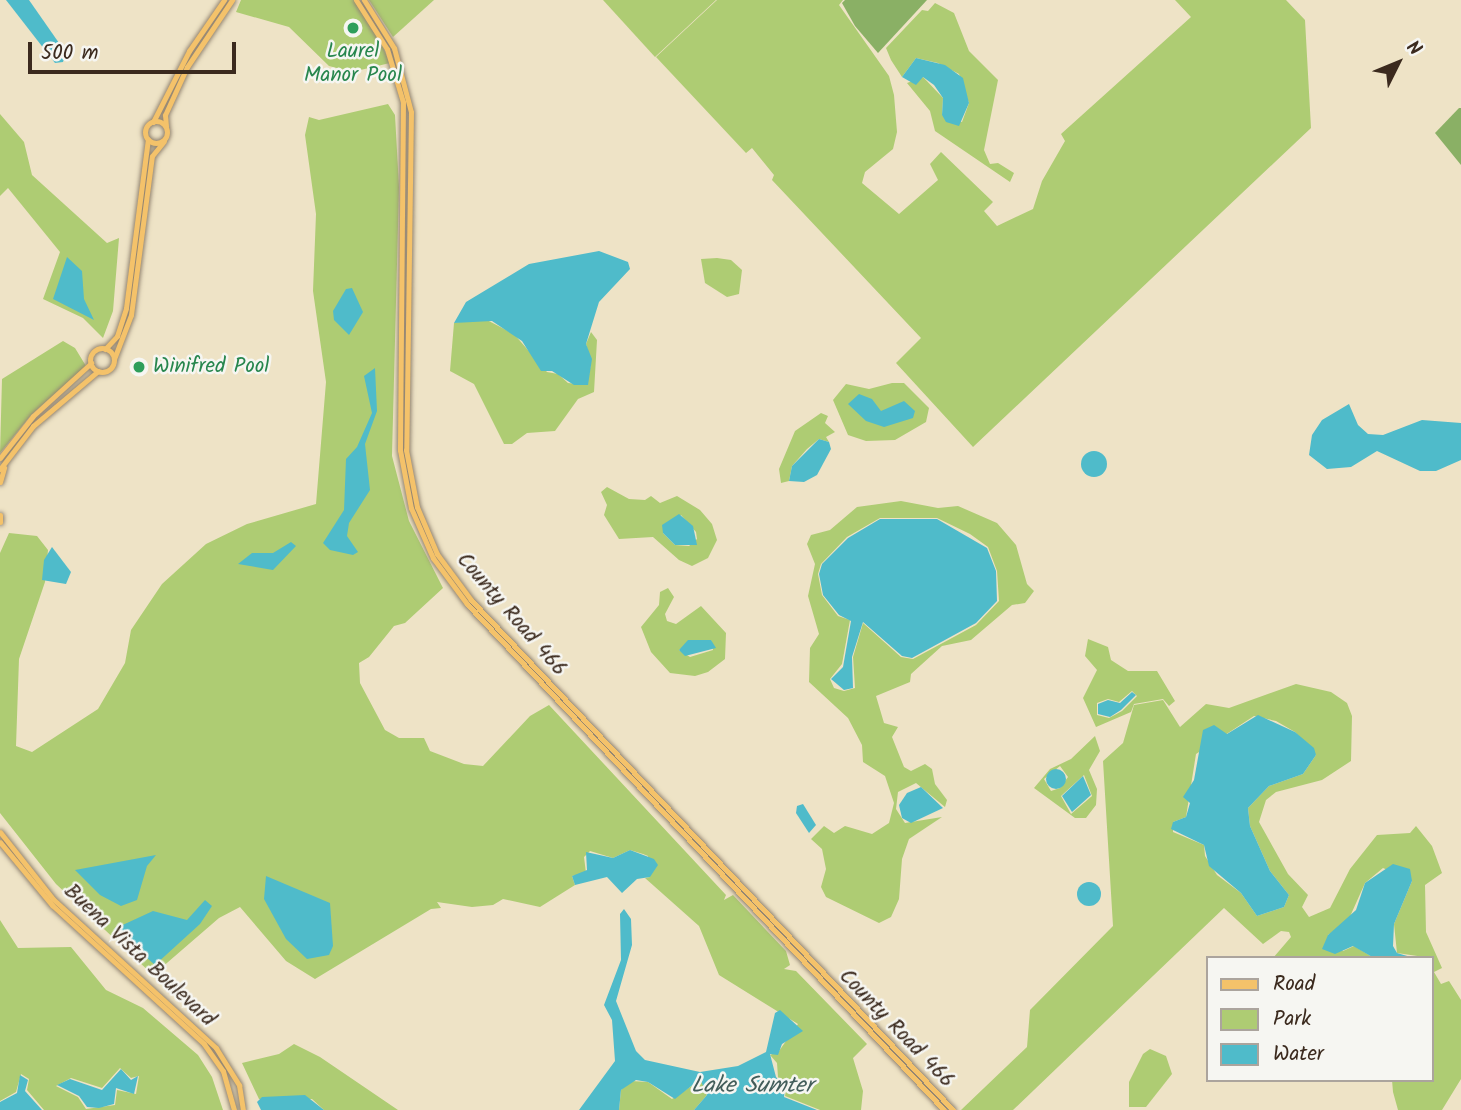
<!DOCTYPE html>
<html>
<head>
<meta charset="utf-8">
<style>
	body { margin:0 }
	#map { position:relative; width:1461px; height:1110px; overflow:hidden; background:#eee3c6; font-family:Kalam,sans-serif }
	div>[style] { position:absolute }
	.green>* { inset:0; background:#aecc73 }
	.forest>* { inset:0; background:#8ab065 }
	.water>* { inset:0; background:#4fbbca }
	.round { border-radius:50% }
	.roads { filter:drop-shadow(0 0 2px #948672) drop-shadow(0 0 2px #948672) }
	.major>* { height:5px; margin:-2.5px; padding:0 2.5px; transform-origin:2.5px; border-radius:2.5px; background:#f4c26a }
	.major>.ring { margin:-2.5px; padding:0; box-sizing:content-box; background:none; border:5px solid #f4c26a; border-radius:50% }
	.dots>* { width:19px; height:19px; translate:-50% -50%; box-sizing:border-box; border:4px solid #f6f6f2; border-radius:50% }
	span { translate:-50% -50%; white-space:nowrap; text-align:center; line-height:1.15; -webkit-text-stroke:5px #f6f6f2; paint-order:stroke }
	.leisure-label { font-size:21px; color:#27864d }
	.left { translate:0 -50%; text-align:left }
	.street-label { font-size:21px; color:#3b2a1e }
	.water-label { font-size:23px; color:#425d5a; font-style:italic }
	.legend { position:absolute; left:1206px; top:956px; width:228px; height:126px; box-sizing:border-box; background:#f6f6f2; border:2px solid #aba49d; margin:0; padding:9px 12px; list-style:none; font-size:21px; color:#3b2a1e }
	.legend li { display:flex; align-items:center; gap:14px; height:35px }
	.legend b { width:35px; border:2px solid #aba49d }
	.north { position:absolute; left:1363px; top:28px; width:70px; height:70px; -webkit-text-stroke:5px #f6f6f2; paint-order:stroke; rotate:47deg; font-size:19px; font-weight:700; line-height:28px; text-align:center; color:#3b2a1e }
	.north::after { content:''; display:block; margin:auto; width:24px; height:32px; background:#3b2a1e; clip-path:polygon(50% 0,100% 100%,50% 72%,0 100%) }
	.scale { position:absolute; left:28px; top:42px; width:208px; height:32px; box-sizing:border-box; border:4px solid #3b2a1e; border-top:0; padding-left:9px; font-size:21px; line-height:24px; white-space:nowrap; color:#3b2a1e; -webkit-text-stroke:5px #f6f6f2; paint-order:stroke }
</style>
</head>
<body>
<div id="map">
	<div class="green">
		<i style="clip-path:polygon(241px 0,354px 0,373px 26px,390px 63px,352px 72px,329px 66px,289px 27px,236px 12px)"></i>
		<i style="clip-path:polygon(369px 0,434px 0,393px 37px)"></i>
		<i style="clip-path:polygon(603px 0,716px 0,655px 57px)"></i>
		<i style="clip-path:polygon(717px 0,843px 0,839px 5px,889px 76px,894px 95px,897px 132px,893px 149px,865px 172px,862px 183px,899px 214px,938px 180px,930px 164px,941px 152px,993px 202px,984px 211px,997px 226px,1033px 209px,1042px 181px,1065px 141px,1061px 134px,1191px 17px,1175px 0,1286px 0,1305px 20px,1311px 128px,973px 447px,896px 363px,921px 338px,772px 180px,774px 175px,752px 148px,746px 153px,656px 57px)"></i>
		<i style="clip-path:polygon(935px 3px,954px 13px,969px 51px,998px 80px,984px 150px,990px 164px,998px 163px,1014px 173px,1010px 182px,935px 131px,930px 111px,907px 83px,923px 77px,943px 98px,942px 115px,962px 122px,969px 103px,959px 74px,938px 63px,916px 58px,902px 77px,891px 60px,886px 48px,922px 10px,928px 11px)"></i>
		<i style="clip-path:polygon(388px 104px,395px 115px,399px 187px,392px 456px,409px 521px,443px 588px,405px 623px,394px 626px,369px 657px,359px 663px,360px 683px,385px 730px,399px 738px,424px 738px,430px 751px,464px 764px,483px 766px,530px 716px,549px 705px,726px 895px,724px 900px,733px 895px,786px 951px,790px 965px,784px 969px,796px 971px,867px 1044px,853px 1058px,863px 1091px,861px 1110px,820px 1110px,785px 1096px,787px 1086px,778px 1077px,777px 1063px,770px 1055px,779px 1051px,798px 1024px,719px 975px,699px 926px,645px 878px,650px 877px,648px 856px,643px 854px,630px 850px,613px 858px,590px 851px,584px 857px,586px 873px,572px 876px,575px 885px,540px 907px,503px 899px,493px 905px,472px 907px,437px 902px,441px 908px,431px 909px,315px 979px,286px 961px,240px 907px,219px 918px,153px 975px,56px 884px,0 813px,0 553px,9px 533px,37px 536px,48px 550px,45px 582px,19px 659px,16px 746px,32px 752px,98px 709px,125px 663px,131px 630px,162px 584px,206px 544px,247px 524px,316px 504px,326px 382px,313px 291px,316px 214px,305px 135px,309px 117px,319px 120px)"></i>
		<i style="clip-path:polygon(0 114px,24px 142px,32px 175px,107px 243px,119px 238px,113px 311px,103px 338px,83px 318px,43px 299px,60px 252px,8px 188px,0 196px)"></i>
		<i style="clip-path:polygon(717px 258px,731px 260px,742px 270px,739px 294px,727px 297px,705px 283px,701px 259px)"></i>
		<i style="clip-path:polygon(483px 318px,514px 334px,547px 372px,558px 374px,568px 383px,587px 385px,591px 363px,586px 344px,591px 332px,597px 340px,594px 392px,578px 399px,555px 431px,527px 433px,512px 444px,504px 444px,474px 384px,450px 371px,454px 323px)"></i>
		<i style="clip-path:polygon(63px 341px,75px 348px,86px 366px,31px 415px,0 453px,2px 379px)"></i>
		<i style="clip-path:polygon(892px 383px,904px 383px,929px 408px,926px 422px,895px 440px,866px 441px,848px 435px,833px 400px,846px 384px,869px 389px)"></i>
		<i style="clip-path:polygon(821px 413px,828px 416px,825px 423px,835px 432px,826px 437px,829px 442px,819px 439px,807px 449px,792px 466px,789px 481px,781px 483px,779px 469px,795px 431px)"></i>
		<i style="clip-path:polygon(evenodd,607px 487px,629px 499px,645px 500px,651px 496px,660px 503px,677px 496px,700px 510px,712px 524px,717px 540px,708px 558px,692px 566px,679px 560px,653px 537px,619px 539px,604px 515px,607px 505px,601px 492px,607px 487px,681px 515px,696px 532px,697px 539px,689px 546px,675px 545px,663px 533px,681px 515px)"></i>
		<i style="clip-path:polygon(evenodd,901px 501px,938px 508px,958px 506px,997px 523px,1016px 545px,1027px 584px,1034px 591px,1025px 603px,1012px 605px,971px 640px,942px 646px,911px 674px,910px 682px,876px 696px,884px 723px,898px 727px,892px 737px,904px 767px,911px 771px,925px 764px,932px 769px,935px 784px,947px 800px,945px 807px,916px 783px,898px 792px,896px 809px,905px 823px,942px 817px,909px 839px,902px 859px,899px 899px,891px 917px,879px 923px,826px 897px,821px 887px,826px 869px,822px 849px,811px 839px,824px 826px,834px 833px,845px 826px,872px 834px,889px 823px,894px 803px,885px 776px,863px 762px,862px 745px,848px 718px,809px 682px,810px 648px,819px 634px,808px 596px,815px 564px,807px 544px,811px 535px,830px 530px,857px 507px,901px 501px,880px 518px,937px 518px,970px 534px,988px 547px,997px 571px,999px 601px,976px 625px,913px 659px,901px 657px,863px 623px,853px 657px,855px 688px,844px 691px,834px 688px,830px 679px,842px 664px,850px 620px,838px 616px,822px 595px,818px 574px,821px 564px,847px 537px,880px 518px)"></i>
		<i style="clip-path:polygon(evenodd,668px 588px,674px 597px,665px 614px,667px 621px,676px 624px,701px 606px,726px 633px,725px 659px,708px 672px,695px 676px,670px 673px,651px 652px,641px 627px,659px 605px,660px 592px,668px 588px,711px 640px,713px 650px,690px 657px,679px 650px,691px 642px,711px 640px)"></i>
		<i style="clip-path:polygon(evenodd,1088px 639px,1108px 647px,1111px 660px,1128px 671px,1157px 671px,1175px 701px,1169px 706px,1163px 699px,1134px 704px,1131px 712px,1096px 727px,1083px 698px,1097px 670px,1085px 656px,1088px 639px,1132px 691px,1137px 696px,1122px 711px,1109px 718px,1097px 715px,1097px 703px,1108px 699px,1119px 702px,1132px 691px)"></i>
		<i style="clip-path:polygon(evenodd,1296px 684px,1331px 692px,1347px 703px,1352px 716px,1351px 761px,1322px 780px,1276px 792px,1266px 800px,1259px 822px,1288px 874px,1308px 895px,1302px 907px,1309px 917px,1330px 908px,1350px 869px,1377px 835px,1410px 833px,1416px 826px,1432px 846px,1442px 873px,1425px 885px,1426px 932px,1442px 968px,1434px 972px,1441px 984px,1449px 981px,1461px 1000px,1461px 1079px,1442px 1110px,1398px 1110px,1393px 1092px,1392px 1080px,1431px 1080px,1431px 958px,1397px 953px,1394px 924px,1412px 881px,1383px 868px,1365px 883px,1348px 921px,1328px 935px,1343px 951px,1354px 946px,1374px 958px,1273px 958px,1291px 937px,1289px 932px,1281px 931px,1263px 944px,1224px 908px,1013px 1110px,961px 1110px,1027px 1047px,1030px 1010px,1113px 926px,1103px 761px,1123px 743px,1134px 705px,1163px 700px,1180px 727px,1206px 704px,1229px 708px,1296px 684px,1254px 716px,1276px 721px,1295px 732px,1316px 755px,1303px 774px,1269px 786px,1248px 808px,1250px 826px,1270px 871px,1289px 895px,1284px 907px,1257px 916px,1241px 893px,1217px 875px,1205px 856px,1204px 845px,1173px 832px,1173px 822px,1186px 817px,1196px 754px,1254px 716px)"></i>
		<i style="clip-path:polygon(evenodd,1095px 736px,1100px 751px,1089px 770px,1097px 789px,1096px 805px,1086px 818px,1075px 818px,1034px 788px,1050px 769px,1071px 759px,1095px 736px,1060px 766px,1068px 777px,1060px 788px,1051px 791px,1044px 779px,1060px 766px,1095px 736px,1084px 775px,1092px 796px,1071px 814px,1061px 796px,1084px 775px)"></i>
		<i style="clip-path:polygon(evenodd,0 920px,18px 948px,71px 947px,106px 990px,143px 1008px,198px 1055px,212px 1077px,223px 1110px,44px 1110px,27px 1090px,29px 1079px,21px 1074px,16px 1092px,0 1101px,0 920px,120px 1068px,131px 1078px,139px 1076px,136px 1094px,117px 1090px,115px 1105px,86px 1109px,78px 1097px,56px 1086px,71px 1078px,102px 1088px,120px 1068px)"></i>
		<i style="clip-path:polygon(294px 1044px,320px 1057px,398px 1110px,324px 1110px,312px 1099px,259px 1099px,242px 1063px,279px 1054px)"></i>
		<i style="clip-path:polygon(1150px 1049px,1166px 1056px,1172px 1074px,1146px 1107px,1129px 1107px,1129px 1082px,1143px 1054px)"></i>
		<i style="clip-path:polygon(702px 1079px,707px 1095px,694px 1110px,619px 1110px,621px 1090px,631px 1081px,648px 1082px,672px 1099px)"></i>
	</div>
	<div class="forest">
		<i style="clip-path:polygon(845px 0,927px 0,878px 53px,855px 26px,842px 3px)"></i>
		<i style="clip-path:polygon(1459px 108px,1461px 108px,1461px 165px,1435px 133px)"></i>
	</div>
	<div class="water">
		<i style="clip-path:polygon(6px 0,29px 0,66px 53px,63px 62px,55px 63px)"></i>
		<i style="clip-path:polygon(916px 58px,945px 65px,963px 78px,969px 103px,959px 126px,946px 122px,942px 115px,943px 98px,934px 85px,923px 77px,916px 85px,902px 77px)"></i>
		<i style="clip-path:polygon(599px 251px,628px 262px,630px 269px,599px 302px,586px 344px,592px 359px,588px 385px,574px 385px,552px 371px,541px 371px,522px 341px,492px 321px,454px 323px,466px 302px,529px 264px)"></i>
		<i style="clip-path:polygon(67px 257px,82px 271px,84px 299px,94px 320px,53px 299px)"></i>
		<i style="clip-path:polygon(352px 288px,363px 312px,349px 335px,334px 320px,333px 311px,346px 289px)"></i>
		<i style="clip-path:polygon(375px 368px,377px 411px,365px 444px,370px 490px,349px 523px,347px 536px,358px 552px,353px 555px,330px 550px,323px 543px,344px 510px,346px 459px,357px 447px,372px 413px,364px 376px)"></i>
		<i style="clip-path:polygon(859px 394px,872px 399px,881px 411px,904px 401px,915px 411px,913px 418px,884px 427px,866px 421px,848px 404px)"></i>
		<i style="clip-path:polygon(1349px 404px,1358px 425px,1368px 434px,1383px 435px,1422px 420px,1461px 423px,1461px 460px,1436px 471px,1420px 471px,1377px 451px,1351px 467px,1327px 469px,1309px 455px,1312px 435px,1322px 420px)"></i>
		<i style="clip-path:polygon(819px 439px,829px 442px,831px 449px,817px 475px,804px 482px,789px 481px,792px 466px)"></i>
		<i class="round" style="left:1081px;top:451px;width:26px;height:26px"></i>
		<i style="clip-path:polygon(679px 514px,693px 526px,697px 545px,675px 545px,663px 533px,662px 525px)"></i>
		<i style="clip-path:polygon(880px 519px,937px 519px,987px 548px,996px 571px,997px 601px,976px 623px,912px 658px,902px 656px,863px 622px,852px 657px,853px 688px,844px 690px,831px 679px,843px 667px,851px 621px,839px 615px,823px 595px,819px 574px,822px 564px,848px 538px)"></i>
		<i style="clip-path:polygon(291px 542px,296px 546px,273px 570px,238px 564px,252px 553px,273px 553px)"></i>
		<i style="clip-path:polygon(52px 547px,71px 572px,66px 584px,42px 580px,44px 560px)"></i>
		<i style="clip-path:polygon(688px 640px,711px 640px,716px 648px,685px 656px,679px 650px)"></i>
		<i style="clip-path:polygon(1132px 692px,1136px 695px,1121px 710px,1110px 717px,1098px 714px,1098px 704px,1108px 700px,1120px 703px)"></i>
		<i style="clip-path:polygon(1258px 715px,1295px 732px,1314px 748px,1316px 755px,1303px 774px,1269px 786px,1248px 808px,1250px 826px,1270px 871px,1289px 895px,1284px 907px,1257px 916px,1241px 893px,1209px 866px,1204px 845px,1171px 829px,1173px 822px,1186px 817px,1190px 803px,1183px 797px,1194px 780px,1203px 730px,1214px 725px,1227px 734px)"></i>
		<i class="round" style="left:1046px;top:769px;width:20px;height:20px"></i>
		<i style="clip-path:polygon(1083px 776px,1091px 795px,1072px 812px,1062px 796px)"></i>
		<i style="clip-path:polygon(921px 787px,943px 808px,911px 823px,902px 818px,899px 805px,907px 793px)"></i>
		<i style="clip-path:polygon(803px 804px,816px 825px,809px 833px,796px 813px,797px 806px)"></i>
		<i style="clip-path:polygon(630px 850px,654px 859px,658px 865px,650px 877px,637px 879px,622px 893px,607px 877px,575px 885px,572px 876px,587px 870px,586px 852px,613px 858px)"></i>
		<i style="clip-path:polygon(156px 855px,147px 866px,137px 900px,121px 906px,100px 895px,75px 870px)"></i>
		<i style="clip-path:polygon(1393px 864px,1410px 869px,1412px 881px,1394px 924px,1393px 946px,1397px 953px,1414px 958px,1374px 958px,1353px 946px,1335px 954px,1322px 949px,1328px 935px,1356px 910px,1365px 883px)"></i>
		<i style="clip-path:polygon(266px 876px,330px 903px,333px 946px,329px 955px,307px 959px,286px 939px,264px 899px)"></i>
		<i class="round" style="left:1077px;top:882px;width:24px;height:24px"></i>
		<i style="clip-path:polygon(205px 900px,212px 906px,200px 924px,155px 965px,114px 929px,153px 911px,187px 920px)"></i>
		<i style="clip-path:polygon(624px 909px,631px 919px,632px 945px,616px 1001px,636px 1051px,645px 1060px,700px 1072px,738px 1066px,766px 1052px,775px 1013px,780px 1010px,803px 1031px,782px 1044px,778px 1055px,770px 1054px,776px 1077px,785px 1087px,784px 1097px,817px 1110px,694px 1110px,707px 1095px,700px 1079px,675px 1099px,648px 1082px,636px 1080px,621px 1090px,619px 1110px,579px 1110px,615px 1061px,612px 1020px,604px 1005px,621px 960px,620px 914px)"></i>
		<i style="clip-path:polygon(121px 1069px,131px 1080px,138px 1076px,134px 1094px,116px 1088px,114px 1104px,99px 1108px,87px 1107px,79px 1096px,57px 1085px,70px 1079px,102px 1090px)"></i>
		<i style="clip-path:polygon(20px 1075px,28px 1080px,25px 1091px,42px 1110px,0 1110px,0 1102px,17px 1093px)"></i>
		<i style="clip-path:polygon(305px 1095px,324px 1110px,261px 1110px,257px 1102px,262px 1097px)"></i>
	</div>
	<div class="roads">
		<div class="major">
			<i style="left:356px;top:0;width:58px;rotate:57.7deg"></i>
			<i style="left:387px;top:49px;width:55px;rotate:73.2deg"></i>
			<i style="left:403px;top:102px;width:348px;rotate:90.5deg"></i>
			<i style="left:400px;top:450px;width:59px;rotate:79.3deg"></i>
			<i style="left:411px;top:508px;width:55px;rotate:66.3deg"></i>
			<i style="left:433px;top:558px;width:57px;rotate:53.5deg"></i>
			<i style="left:467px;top:604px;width:695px;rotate:46.69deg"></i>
			<i style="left:364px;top:0;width:57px;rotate:58deg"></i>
			<i style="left:394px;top:48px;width:66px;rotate:75.1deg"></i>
			<i style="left:411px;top:112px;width:338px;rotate:90.8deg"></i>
			<i style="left:406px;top:450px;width:58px;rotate:79.1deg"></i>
			<i style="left:417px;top:507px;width:51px;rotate:66.9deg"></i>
			<i style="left:437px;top:554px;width:57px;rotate:53.5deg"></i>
			<i style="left:471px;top:600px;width:702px;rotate:46.62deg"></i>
			<i class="ring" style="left:145px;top:121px;width:17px;height:17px"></i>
			<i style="left:153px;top:122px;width:80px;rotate:-63.1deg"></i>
			<i style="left:189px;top:51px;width:62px;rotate:-55.5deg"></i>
			<i style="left:166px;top:126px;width:11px;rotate:-95deg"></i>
			<i style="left:165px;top:115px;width:53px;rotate:-65.4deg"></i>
			<i style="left:187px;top:67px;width:81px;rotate:-56.1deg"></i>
			<i class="ring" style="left:90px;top:348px;width:19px;height:19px"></i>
			<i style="left:105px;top:349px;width:18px;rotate:-47deg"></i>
			<i style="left:117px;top:336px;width:29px;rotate:-72deg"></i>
			<i style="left:126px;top:308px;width:170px;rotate:-82.6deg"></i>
			<i style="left:114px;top:359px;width:47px;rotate:-68.9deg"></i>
			<i style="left:131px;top:315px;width:160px;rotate:-82.5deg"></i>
			<i style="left:152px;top:156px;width:19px;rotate:-51deg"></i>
			<i style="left:0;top:458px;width:53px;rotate:-51.8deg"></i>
			<i style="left:33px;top:416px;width:79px;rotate:-42.4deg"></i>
			<i style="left:0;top:469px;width:54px;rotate:-52.5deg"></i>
			<i style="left:33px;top:426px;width:85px;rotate:-40.2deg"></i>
			<i style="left:0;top:482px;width:15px;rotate:-74deg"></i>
			<i style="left:0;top:515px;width:7px;rotate:90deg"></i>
			<i style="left:0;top:832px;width:85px;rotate:51.7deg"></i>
			<i style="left:53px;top:899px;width:221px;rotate:42.4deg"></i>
			<i style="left:216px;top:1048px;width:44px;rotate:58.1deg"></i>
			<i style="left:239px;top:1085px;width:25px;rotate:81deg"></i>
			<i style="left:0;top:842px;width:82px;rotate:50.5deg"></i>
			<i style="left:52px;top:905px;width:206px;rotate:42.4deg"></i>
			<i style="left:204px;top:1044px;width:33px;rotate:55deg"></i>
			<i style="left:223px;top:1071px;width:41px;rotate:74.2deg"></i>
		</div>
	</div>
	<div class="dots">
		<i style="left:353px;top:28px;background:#2e9e5b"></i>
		<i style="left:139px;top:367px;background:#2e9e5b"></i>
	</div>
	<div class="leisure-label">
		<span style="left:353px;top:64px">Laurel<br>Manor Pool</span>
		<span class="left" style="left:153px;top:367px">Winifred Pool</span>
	</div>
	<div class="street-label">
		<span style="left:511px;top:615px;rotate:49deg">County Road 466</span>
		<span style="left:139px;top:956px;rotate:43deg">Buena Vista Boulevard</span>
		<span style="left:896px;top:1029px;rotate:46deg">County Road 466</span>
	</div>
	<div class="water-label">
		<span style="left:752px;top:1086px">Lake Sumter</span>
	</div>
	<ul class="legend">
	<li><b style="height:9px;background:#f4c26a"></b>Road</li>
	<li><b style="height:19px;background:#aecc73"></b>Park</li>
	<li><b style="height:19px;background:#4fbbca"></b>Water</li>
	</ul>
	<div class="north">N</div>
	<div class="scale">500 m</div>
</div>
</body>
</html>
